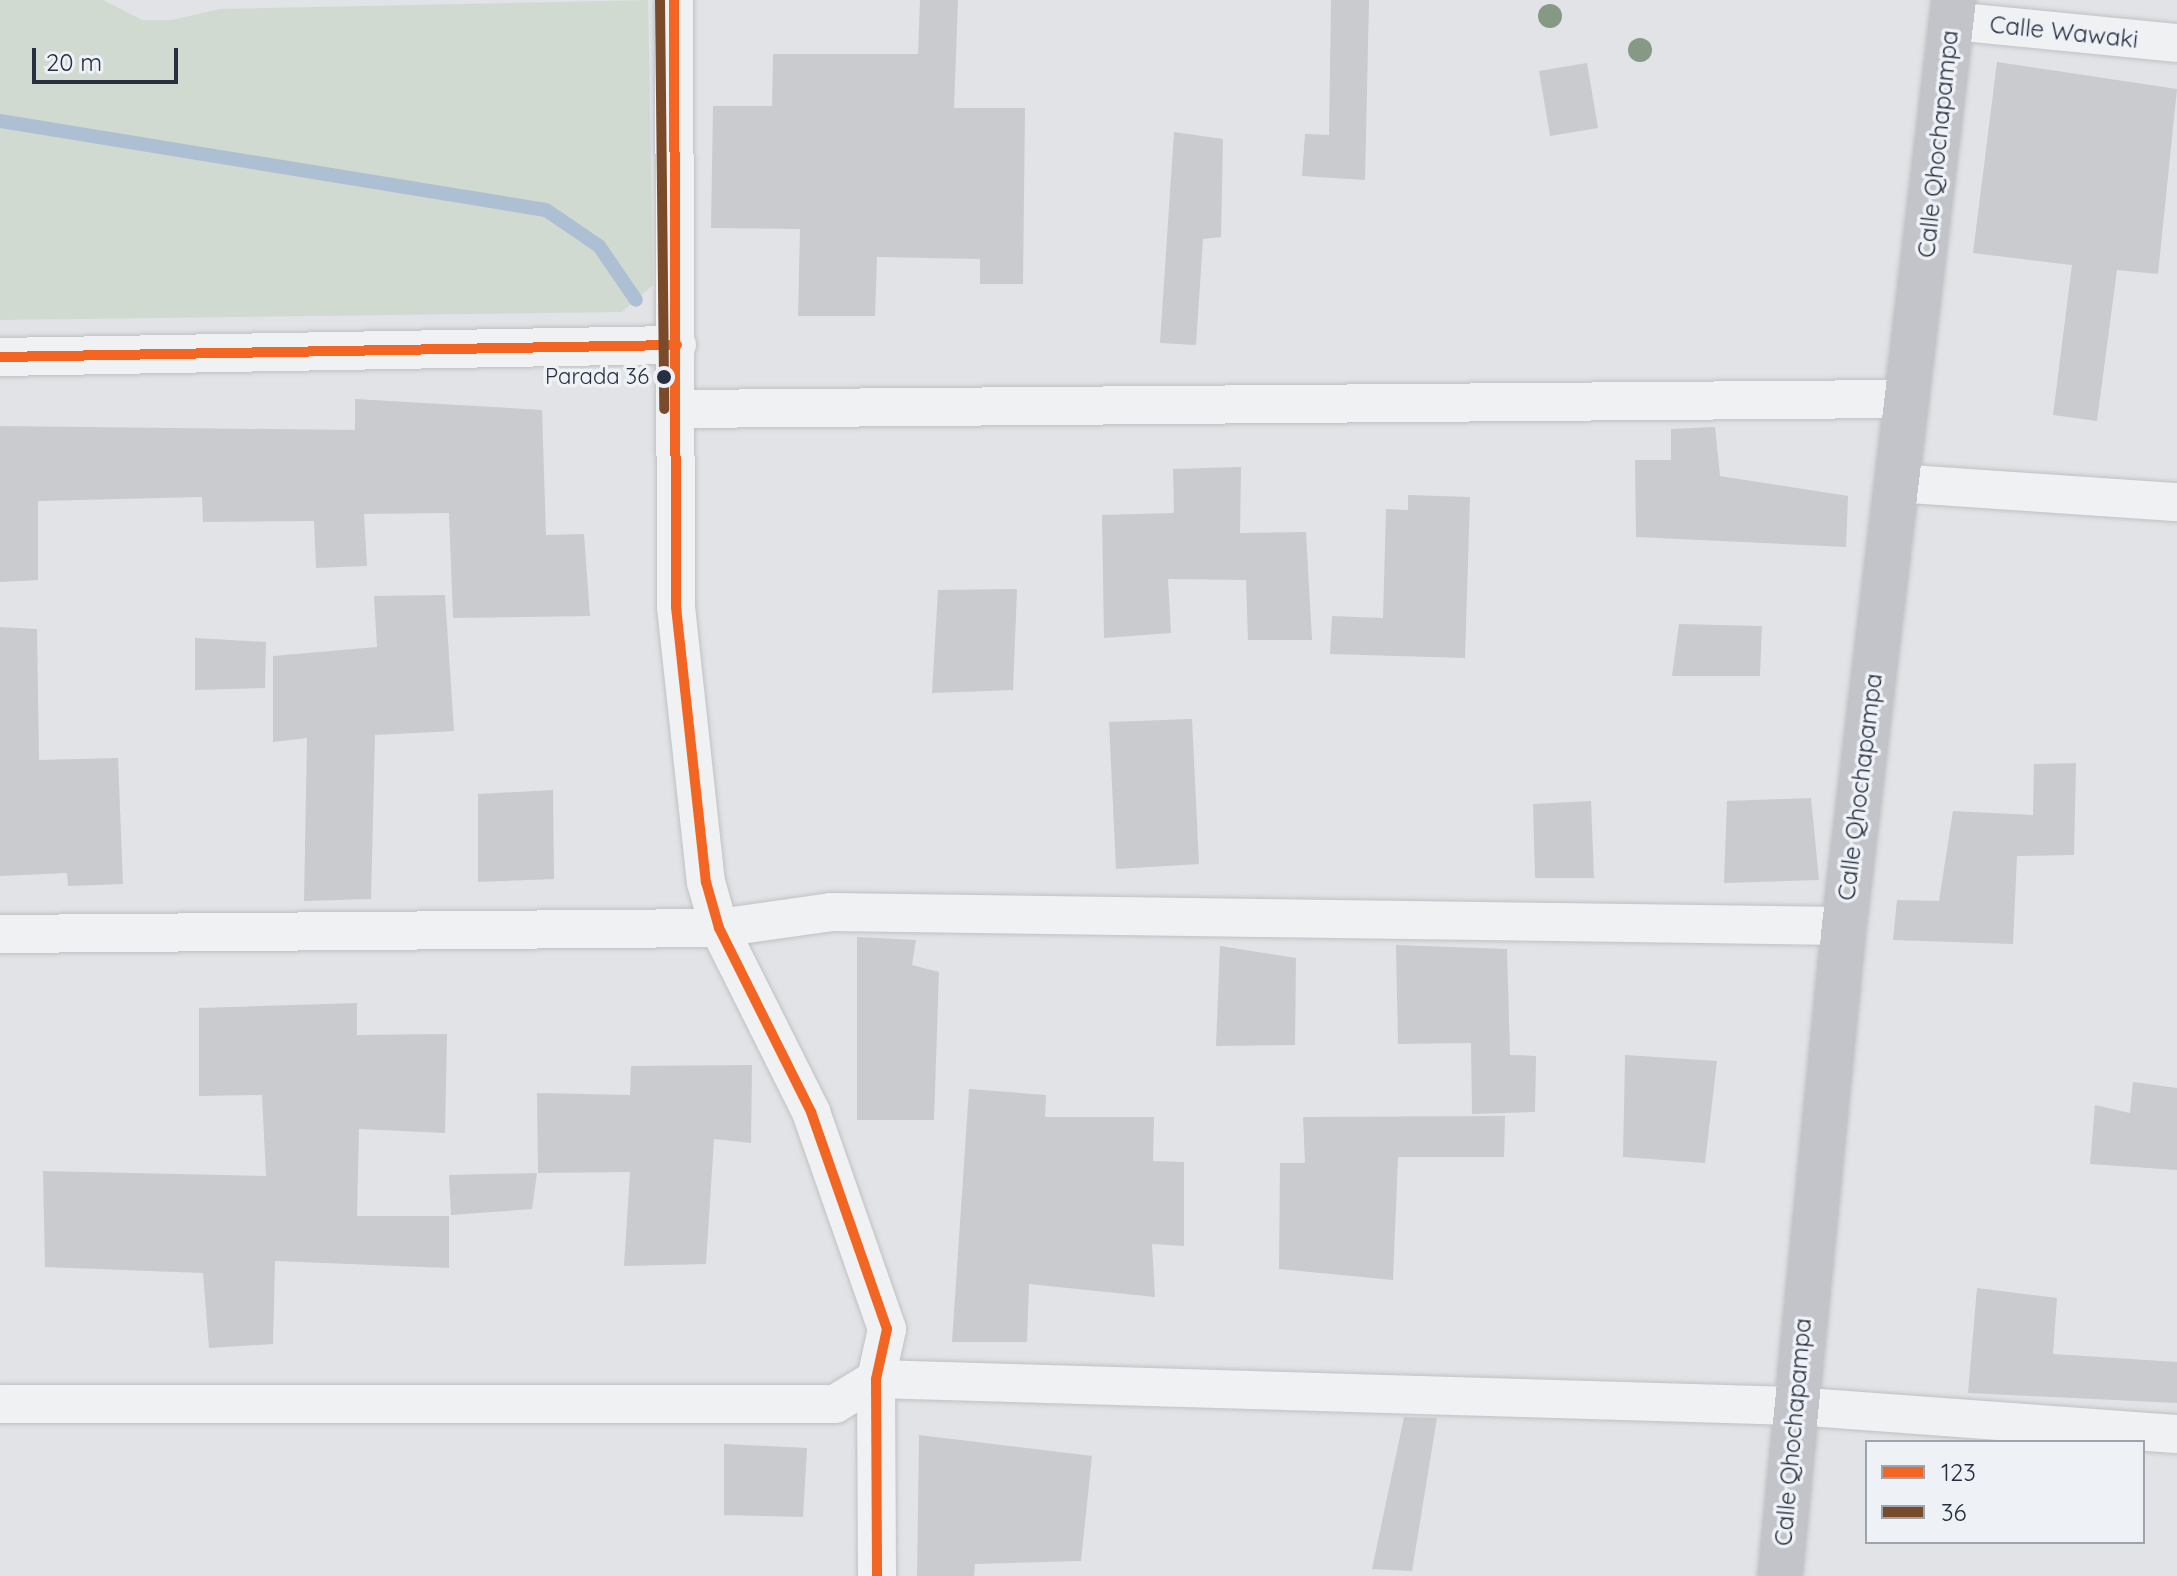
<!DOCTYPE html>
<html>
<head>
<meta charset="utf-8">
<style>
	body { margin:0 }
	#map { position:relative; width:2177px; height:1576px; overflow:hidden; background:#e1e3e6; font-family:Quicksand,sans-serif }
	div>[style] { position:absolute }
	.green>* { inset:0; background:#d1dad1 }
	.stream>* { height:14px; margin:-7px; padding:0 7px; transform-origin:7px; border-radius:7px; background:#adbfd3 }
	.building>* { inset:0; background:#c9cbce }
	.roads { filter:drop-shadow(0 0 2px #bfc1c4) drop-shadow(0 0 2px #bfc1c4) }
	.street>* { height:38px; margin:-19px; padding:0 19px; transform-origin:19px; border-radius:19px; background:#f0f1f3 }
	.secondary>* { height:44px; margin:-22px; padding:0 22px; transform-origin:22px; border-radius:22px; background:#c2c4c9 }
	.bus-1>* { height:10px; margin:-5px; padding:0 5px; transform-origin:5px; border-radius:5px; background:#f26522 }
	.bus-2>* { height:10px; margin:-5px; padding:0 5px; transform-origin:5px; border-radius:5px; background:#7a4b2a }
	.trees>* { width:24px; height:24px; margin:-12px; border-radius:50%; background:#859984 }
	.dots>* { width:22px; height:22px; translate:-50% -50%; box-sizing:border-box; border:4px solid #eef1f6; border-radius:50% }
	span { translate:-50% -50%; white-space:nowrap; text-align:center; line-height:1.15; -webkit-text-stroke:7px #eef1f6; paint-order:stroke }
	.bus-label { font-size:22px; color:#272f40 }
	.right { translate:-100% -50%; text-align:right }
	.street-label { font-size:24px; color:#272f40 }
	.legend { position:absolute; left:1865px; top:1440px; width:280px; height:104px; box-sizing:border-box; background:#eef1f6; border:2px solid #9ea3ad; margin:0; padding:10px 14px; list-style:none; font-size:24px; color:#272f40 }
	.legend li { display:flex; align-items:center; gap:16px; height:40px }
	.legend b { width:40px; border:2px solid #9ea3ad }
	.scale { position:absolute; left:32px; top:48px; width:146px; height:36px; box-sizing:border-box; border:4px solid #272f40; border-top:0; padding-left:10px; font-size:24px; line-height:28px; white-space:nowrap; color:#272f40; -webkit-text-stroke:6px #eef1f6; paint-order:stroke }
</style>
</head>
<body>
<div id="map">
	<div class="green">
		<i style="clip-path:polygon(0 0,103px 0,142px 20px,172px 20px,219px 9px,648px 0,653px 285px,622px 312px,0 320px)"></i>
	</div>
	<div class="stream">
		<i style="left:0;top:121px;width:553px;rotate:9.26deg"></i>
		<i style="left:546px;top:210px;width:64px;rotate:34.2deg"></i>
		<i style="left:599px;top:246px;width:65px;rotate:55.6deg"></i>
	</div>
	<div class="building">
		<i style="clip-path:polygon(920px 0,958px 0,954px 108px,1025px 108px,1023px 284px,980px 284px,980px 259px,877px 257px,875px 316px,798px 316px,800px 229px,711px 228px,713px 106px,772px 106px,773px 54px,918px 54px)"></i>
		<i style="clip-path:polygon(1331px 0,1369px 0,1365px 180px,1302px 176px,1305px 134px,1329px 135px)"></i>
		<i style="clip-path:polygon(1997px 62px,2177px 89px,2158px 274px,2117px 270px,2097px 421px,2053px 415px,2072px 265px,1973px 253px)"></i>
		<i style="clip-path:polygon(1587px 63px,1598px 128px,1550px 136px,1539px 71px)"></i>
		<i style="clip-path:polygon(1174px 132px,1223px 139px,1221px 237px,1203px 239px,1196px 345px,1160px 343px)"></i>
		<i style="clip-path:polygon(355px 399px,542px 410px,546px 535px,584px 534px,590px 616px,453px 618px,449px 513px,364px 514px,367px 566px,316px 568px,314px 521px,203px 522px,202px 497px,38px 501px,38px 580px,0 582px,0 426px,355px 430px)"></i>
		<i style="clip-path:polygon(1715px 427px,1720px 476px,1848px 496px,1846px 547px,1636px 537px,1635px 460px,1671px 460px,1671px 429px)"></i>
		<i style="clip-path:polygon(1241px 467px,1240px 533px,1306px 532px,1312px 640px,1248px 640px,1246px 580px,1168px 579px,1171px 633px,1104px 638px,1102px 515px,1174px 513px,1173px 469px)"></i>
		<i style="clip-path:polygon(1408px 495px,1470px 497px,1465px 658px,1330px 654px,1332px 616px,1383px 618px,1386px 509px,1408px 510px)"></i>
		<i style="clip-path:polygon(1017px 589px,1013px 690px,932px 693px,938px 590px)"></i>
		<i style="clip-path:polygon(445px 595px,454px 731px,375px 735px,371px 899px,304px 901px,307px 738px,273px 742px,273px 656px,377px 647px,374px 596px)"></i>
		<i style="clip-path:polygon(1679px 624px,1762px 626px,1760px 676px,1672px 676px)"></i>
		<i style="clip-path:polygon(0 627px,37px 629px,39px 760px,118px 758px,123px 884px,68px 886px,67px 873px,0 876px)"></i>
		<i style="clip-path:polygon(195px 638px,266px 642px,265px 688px,195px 690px)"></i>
		<i style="clip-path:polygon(1192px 719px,1199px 864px,1116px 869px,1109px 722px)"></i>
		<i style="clip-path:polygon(2076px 763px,2074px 855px,2017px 856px,2013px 944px,1893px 940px,1897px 900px,1939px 901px,1953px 811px,2033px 815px,2034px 764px)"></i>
		<i style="clip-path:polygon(553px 790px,554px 879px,478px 882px,478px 794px)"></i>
		<i style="clip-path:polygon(1811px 798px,1819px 880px,1724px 883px,1727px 801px)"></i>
		<i style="clip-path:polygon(1591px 801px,1594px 878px,1535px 878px,1533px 804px)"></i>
		<i style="clip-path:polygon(857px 937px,916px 940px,912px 965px,939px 972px,934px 1120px,857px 1120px)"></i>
		<i style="clip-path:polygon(1396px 945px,1507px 949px,1510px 1055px,1536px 1056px,1535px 1112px,1472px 1114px,1471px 1043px,1398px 1044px)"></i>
		<i style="clip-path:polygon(1220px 946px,1296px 958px,1295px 1045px,1216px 1046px)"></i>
		<i style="clip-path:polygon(357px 1003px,357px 1035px,447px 1034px,445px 1133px,359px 1129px,357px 1216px,449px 1216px,449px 1268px,275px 1261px,273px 1344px,209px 1348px,203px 1273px,45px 1267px,43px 1171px,266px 1176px,262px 1095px,199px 1096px,199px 1008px)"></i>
		<i style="clip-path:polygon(1625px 1055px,1717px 1061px,1705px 1163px,1623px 1157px)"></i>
		<i style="clip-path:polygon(752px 1065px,751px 1143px,714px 1139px,706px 1264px,624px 1266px,630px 1172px,538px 1173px,537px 1093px,630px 1095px,631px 1066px)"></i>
		<i style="clip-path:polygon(2133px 1082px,2177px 1088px,2177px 1170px,2090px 1164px,2095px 1105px,2130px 1113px)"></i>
		<i style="clip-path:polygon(969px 1089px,1046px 1095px,1045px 1117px,1154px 1117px,1153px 1161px,1184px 1162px,1184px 1246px,1152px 1244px,1155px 1297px,1029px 1284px,1027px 1342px,952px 1342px)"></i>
		<i style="clip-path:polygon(1505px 1116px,1504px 1157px,1398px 1157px,1393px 1280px,1279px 1269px,1280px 1163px,1305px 1163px,1303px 1117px)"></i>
		<i style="clip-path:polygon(537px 1173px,532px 1209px,451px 1215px,449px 1175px)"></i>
		<i style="clip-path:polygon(1977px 1288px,2057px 1298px,2053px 1354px,2177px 1362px,2177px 1403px,1968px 1393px)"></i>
		<i style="clip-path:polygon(1404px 1417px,1437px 1418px,1412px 1571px,1372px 1569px)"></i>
		<i style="clip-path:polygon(919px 1435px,1092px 1456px,1081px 1561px,975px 1564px,974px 1576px,917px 1576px)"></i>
		<i style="clip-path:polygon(724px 1444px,807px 1448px,803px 1517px,724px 1515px)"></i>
	</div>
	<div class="roads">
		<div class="street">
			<i style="left:674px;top:0;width:607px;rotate:89.81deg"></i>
			<i style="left:676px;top:607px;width:277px;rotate:83.8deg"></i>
			<i style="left:706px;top:882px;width:48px;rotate:74.2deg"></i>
			<i style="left:719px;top:928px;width:206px;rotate:63.4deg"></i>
			<i style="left:811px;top:1112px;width:230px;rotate:70.7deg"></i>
			<i style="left:887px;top:1329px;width:51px;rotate:102.4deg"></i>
			<i style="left:876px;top:1379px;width:197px;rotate:89.7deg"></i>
			<i style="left:1952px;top:21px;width:226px;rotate:5.6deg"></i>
			<i style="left:0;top:357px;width:677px;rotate:-1.02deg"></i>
			<i style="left:678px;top:409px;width:1231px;rotate:-0.47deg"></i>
			<i style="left:1896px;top:483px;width:282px;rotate:3.9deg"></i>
			<i style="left:0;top:934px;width:719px;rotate:-0.48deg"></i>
			<i style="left:719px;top:928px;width:113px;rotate:-8.1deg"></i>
			<i style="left:831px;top:912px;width:1013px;rotate:0.79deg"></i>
			<i style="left:0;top:1404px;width:835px"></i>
			<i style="left:835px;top:1404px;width:48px;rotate:-31.4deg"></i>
			<i style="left:876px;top:1379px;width:918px;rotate:1.68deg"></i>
			<i style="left:1794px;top:1406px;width:384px;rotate:4.2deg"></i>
		</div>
		<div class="secondary">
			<i style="left:1780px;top:1576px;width:653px;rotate:-84.38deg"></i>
			<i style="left:1844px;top:926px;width:933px;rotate:-83.23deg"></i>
		</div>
	</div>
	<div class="bus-1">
		<i style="left:674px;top:0;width:607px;rotate:89.81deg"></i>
		<i style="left:676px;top:607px;width:277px;rotate:83.8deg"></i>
		<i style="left:706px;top:882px;width:48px;rotate:74.2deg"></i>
		<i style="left:719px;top:928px;width:206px;rotate:63.4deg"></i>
		<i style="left:811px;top:1112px;width:230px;rotate:70.7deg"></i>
		<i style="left:887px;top:1329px;width:51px;rotate:102.4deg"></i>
		<i style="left:876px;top:1379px;width:197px;rotate:89.7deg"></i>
		<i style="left:0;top:357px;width:677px;rotate:-1.02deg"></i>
	</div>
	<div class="bus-2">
		<i style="left:660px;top:0;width:409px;rotate:89.4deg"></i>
	</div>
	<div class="trees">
		<i style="left:1550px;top:16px"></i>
		<i style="left:1640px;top:50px"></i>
	</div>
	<div class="dots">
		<i style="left:664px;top:377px;background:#272f40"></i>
	</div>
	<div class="bus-label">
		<span class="right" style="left:649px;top:377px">Parada 36</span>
	</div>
	<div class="street-label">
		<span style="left:2064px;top:32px;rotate:6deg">Calle Wawaki</span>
		<span style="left:1938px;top:144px;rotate:-84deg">Calle Qhochapampa</span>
		<span style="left:1860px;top:787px;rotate:-83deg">Calle Qhochapampa</span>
		<span style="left:1793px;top:1432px;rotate:-85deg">Calle Qhochapampa</span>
	</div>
	<ul class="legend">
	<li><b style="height:10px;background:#f26522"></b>123</li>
	<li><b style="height:10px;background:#7a4b2a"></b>36</li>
	</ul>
	<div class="scale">20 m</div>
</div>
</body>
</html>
